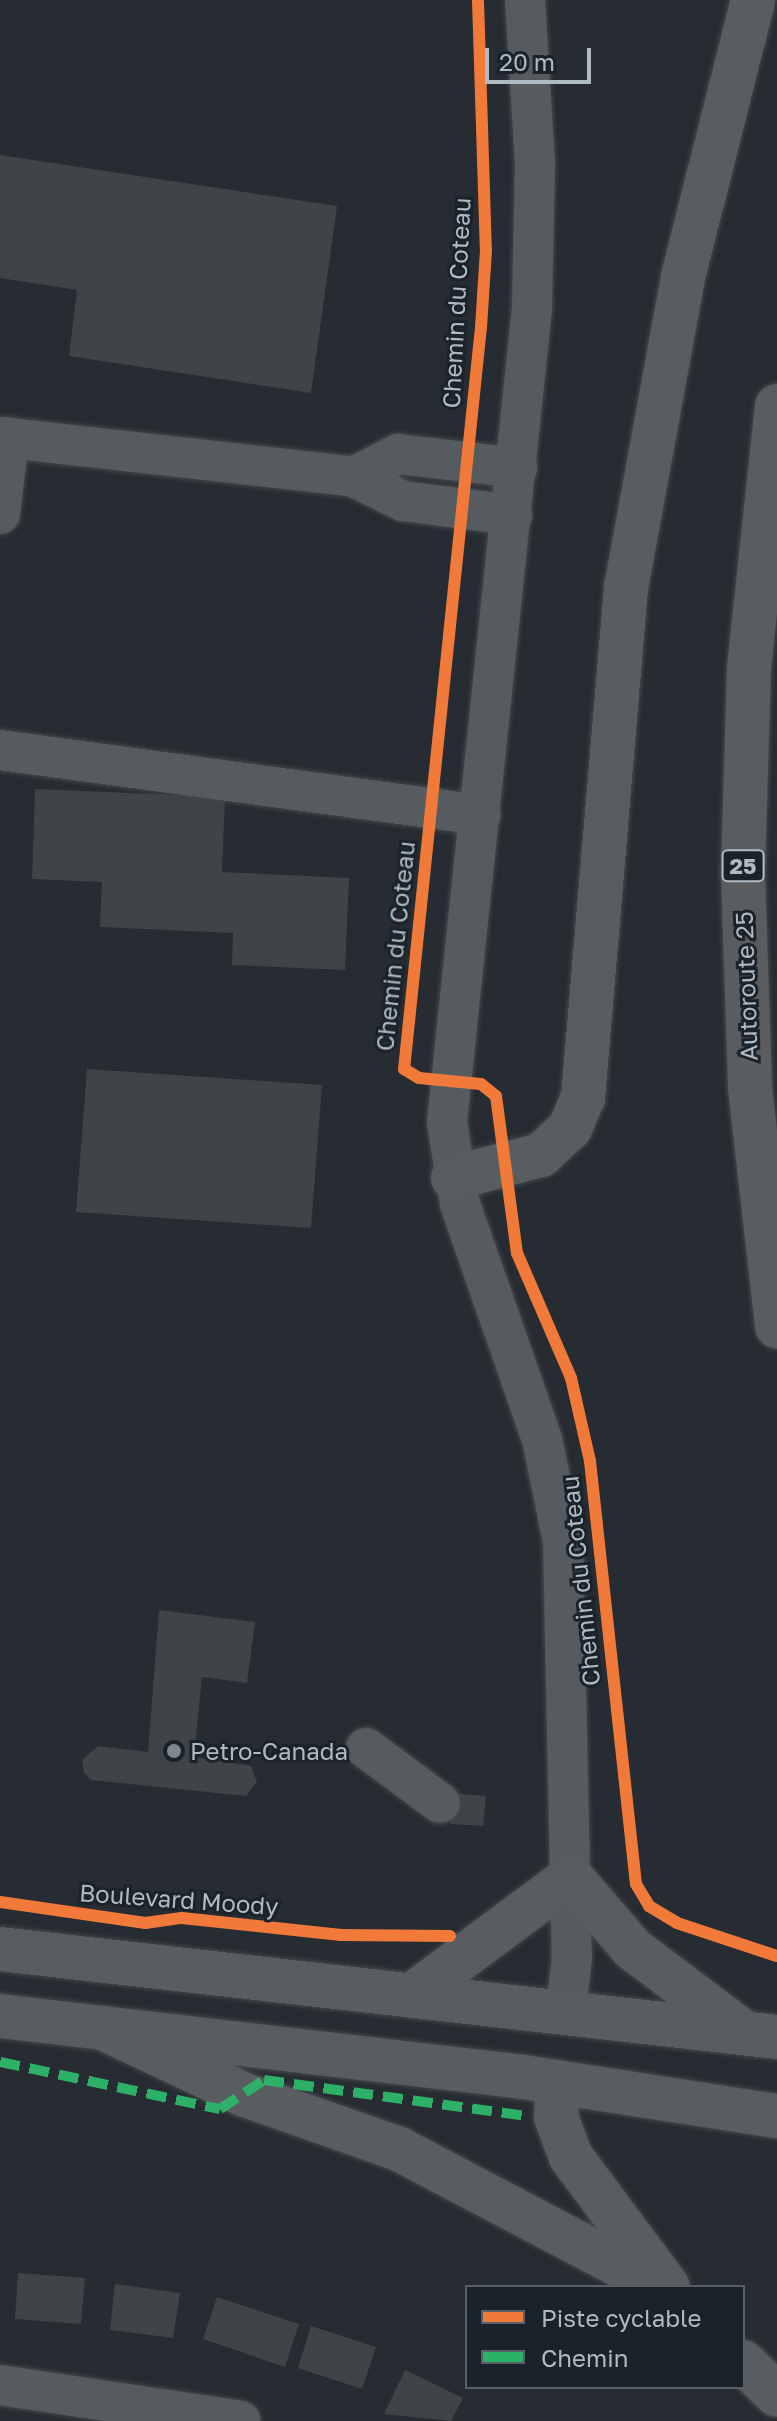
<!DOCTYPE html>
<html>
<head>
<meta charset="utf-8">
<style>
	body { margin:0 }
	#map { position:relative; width:777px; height:2421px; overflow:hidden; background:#262c31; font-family:"Golos Text",sans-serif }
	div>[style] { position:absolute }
	.building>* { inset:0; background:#3e4448 }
	.roads { filter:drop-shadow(0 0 2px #44484c) drop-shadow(0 0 2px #44484c) }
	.minor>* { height:40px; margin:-20px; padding:0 20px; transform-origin:20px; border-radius:20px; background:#565b5f }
	.major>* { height:44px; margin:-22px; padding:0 22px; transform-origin:22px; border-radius:22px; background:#585d61 }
	.highway>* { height:44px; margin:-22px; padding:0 22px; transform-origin:22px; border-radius:22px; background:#5a5d60 }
	.quiet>* { height:10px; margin-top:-5px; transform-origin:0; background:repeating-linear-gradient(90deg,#2db169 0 20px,transparent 0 30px) }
	.cycleway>* { height:12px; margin:-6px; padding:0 6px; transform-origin:6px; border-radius:6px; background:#f17a3a }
	.dots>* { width:22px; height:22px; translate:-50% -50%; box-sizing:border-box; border:4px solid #1b232a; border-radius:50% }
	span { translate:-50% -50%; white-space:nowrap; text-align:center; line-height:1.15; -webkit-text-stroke:6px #1b232a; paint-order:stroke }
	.shield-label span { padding:2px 6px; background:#1b232a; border:2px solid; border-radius:6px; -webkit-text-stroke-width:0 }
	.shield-label { font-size:22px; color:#b0bac2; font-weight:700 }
	.street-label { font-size:24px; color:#b0bac2 }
	.poi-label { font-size:24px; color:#b0bac2 }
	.left { translate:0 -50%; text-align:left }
	.legend { position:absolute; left:465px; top:2285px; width:280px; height:104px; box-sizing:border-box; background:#1b232a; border:2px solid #575f67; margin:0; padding:10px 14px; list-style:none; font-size:24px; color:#b0bac2 }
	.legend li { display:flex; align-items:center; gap:16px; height:40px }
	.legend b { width:40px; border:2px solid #575f67 }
	.scale { position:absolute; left:485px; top:48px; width:106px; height:36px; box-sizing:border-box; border:4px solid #b0bac2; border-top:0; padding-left:10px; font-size:24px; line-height:28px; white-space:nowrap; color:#b0bac2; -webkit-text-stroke:6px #1b232a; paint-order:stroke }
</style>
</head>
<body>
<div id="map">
	<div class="building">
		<i style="clip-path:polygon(0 155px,337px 206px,311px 393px,69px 356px,77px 290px,0 278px)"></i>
		<i style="clip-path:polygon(35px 789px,225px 797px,222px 872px,349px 878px,345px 970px,232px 965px,233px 933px,100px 927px,102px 882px,32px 879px)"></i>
		<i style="clip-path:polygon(87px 1069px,322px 1085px,311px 1228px,76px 1212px)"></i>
		<i style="clip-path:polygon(159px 1610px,255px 1622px,247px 1683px,202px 1677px,194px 1757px,251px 1766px,257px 1782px,246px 1796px,91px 1780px,84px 1773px,82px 1760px,98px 1746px,148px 1752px)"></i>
		<i style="clip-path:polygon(452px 1793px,486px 1796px,483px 1826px,450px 1824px)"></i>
		<i style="clip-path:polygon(18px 2273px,85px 2278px,81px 2324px,15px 2319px)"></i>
		<i style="clip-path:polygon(115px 2284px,180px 2293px,173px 2338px,110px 2330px)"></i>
		<i style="clip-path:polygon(217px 2297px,299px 2324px,285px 2367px,203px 2339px)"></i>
		<i style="clip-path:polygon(311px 2326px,376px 2347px,362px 2389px,298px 2368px)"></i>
		<i style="clip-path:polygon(405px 2370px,463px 2398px,451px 2421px,384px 2414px)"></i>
	</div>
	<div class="roads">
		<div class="minor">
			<i style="left:525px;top:0;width:164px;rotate:86.5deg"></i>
			<i style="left:535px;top:164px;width:144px;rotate:91.2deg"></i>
			<i style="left:532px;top:308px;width:818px;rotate:95.96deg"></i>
			<i style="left:447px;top:1122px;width:83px;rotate:81deg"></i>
			<i style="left:460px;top:1204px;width:249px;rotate:70.8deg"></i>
			<i style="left:542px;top:1439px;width:104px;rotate:78.4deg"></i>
			<i style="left:563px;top:1541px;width:417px;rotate:88.8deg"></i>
			<i style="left:572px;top:1958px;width:57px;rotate:97deg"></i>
			<i style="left:0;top:437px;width:356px;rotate:6.4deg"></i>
			<i style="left:354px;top:477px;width:55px;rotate:26.1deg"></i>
			<i style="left:403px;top:501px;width:110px;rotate:7.3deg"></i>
			<i style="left:354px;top:477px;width:50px;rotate:-27.6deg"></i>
			<i style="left:398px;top:454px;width:120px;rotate:6.7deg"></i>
			<i style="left:0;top:514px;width:77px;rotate:-83.2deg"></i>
			<i style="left:0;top:750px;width:485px;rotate:7.7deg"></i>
			<i style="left:366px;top:1748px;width:92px;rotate:36.6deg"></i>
			<i style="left:0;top:2385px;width:243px;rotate:8.5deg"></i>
		</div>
		<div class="major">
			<i style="left:0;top:1949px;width:782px;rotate:6.46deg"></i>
			<i style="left:412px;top:1995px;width:198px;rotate:-36.6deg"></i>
			<i style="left:571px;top:1877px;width:95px;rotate:49.3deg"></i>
			<i style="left:633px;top:1949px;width:138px;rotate:37deg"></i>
			<i style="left:0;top:2016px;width:528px;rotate:6.64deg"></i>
			<i style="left:524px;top:2077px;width:256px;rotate:8.8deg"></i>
		</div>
		<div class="highway">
			<i style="left:777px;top:406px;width:263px;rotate:96.1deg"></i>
			<i style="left:749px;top:668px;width:206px;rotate:91.7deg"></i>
			<i style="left:743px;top:874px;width:214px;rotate:88.1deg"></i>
			<i style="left:750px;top:1088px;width:240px;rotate:83.5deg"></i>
			<i style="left:453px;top:1178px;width:91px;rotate:-14.6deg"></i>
			<i style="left:541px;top:1155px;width:40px;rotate:-43deg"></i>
			<i style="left:570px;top:1128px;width:33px;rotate:-67deg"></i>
			<i style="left:583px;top:1098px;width:512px;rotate:-85.18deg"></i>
			<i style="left:626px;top:588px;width:316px;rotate:-79.6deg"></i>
			<i style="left:683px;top:277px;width:286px;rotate:-75.8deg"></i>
			<i style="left:103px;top:2028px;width:157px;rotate:25.3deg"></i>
			<i style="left:245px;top:2095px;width:163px;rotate:19.3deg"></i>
			<i style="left:399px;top:2149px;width:296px;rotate:27.8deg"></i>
			<i style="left:558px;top:2082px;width:35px;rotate:93deg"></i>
			<i style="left:556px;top:2117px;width:43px;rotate:69.4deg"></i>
			<i style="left:571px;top:2157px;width:162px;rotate:53.3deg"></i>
			<i style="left:743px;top:2362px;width:47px;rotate:44.1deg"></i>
		</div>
	</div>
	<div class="quiet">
		<i style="left:0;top:2062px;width:225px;rotate:12.1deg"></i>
		<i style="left:220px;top:2109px;width:53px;rotate:-33.4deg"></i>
		<i style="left:264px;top:2080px;width:266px;rotate:7.8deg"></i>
	</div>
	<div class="cycleway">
		<i style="left:478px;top:0;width:250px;rotate:88.2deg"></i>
		<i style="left:486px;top:250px;width:77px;rotate:93.7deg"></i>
		<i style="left:481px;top:327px;width:746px;rotate:95.92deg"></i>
		<i style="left:404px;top:1069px;width:17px;rotate:31deg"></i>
		<i style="left:419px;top:1078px;width:62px;rotate:5.5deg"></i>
		<i style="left:481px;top:1084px;width:19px;rotate:39deg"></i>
		<i style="left:496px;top:1096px;width:158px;rotate:82.4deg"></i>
		<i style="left:517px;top:1253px;width:136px;rotate:66.6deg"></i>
		<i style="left:571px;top:1378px;width:85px;rotate:77.1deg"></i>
		<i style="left:590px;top:1461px;width:425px;rotate:83.8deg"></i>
		<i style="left:636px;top:1884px;width:26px;rotate:59deg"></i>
		<i style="left:649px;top:1906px;width:33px;rotate:31deg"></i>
		<i style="left:677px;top:1923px;width:105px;rotate:18.3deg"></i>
		<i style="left:0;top:1902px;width:147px;rotate:8.2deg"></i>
		<i style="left:145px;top:1923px;width:37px;rotate:-8deg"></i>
		<i style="left:182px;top:1918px;width:160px;rotate:6.1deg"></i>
		<i style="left:341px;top:1935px;width:109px;rotate:0.5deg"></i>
	</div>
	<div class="dots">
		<i style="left:174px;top:1751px;background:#80888f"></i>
	</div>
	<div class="shield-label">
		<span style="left:743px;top:866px">25</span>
	</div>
	<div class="street-label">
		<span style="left:456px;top:303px;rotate:-87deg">Chemin du Coteau</span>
		<span style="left:395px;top:946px;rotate:-84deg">Chemin du Coteau</span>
		<span style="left:746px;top:986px;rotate:-92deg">Autoroute 25</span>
		<span style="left:580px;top:1581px;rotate:-96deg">Chemin du Coteau</span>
		<span style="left:179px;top:1899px;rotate:4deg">Boulevard Moody</span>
	</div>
	<div class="poi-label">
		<span class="left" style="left:190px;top:1751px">Petro-Canada</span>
	</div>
	<ul class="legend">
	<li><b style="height:10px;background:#f17a3a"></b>Piste cyclable</li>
	<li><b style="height:10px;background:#2db169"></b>Chemin</li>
	</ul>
	<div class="scale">20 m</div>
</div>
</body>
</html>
